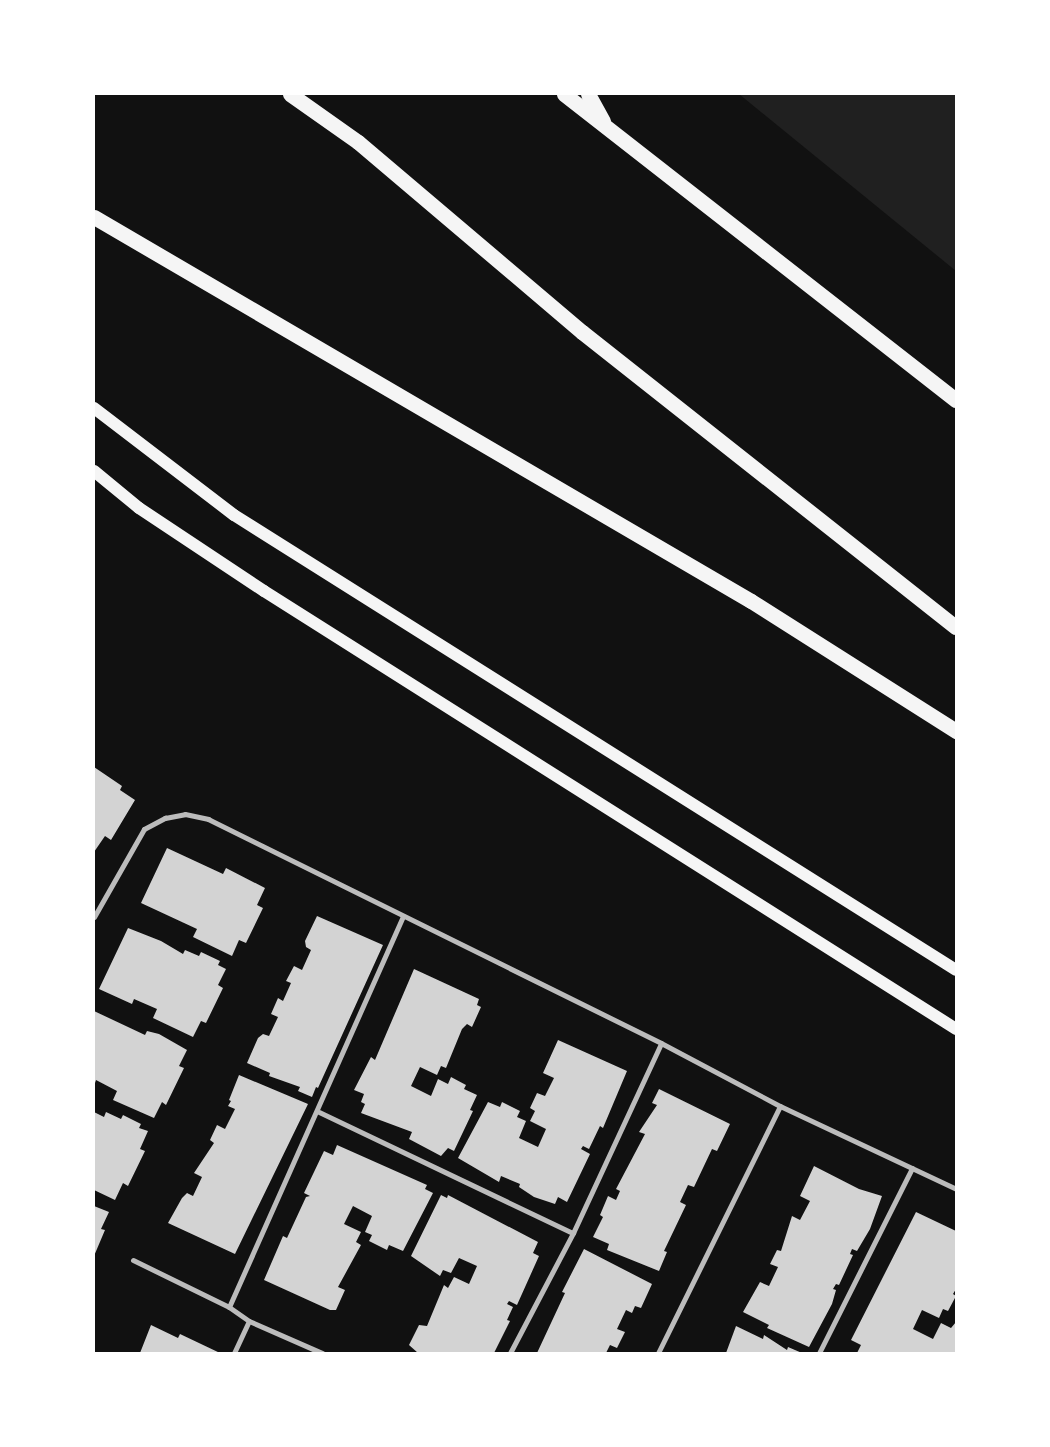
<!DOCTYPE html>
<html>
<head>
<meta charset="utf-8">
<style>
	body { margin:0 }
	#map { position:relative; width:1050px; height:1447px; overflow:hidden; background:#111; font-family:Roboto,sans-serif }
	div>[style] { position:absolute }
	.green>* { inset:0; background:#202020 }
	.building>* { inset:0; background:#d3d3d3 }
	.minor>* { height:5px; margin:-2.5px; padding:0 2.5px; transform-origin:2.5px; border-radius:2.5px; background:#bcbcbc }
	.primary>* { height:12px; margin:-6px; padding:0 6px; transform-origin:6px; border-radius:6px; background:#f5f5f5 }
	.motorway>* { height:15px; margin:-7.5px; padding:0 7.5px; transform-origin:7.5px; border-radius:7.5px; background:#f5f5f5 }
	span { translate:-50% -50%; white-space:nowrap; text-align:center; line-height:1.15; -webkit-text-stroke:4px #fff; paint-order:stroke }
	.frame { position:absolute; inset:0; border:95px solid #fff; pointer-events:none }
</style>
</head>
<body>
<div id="map">
	<div class="green">
		<i style="clip-path:polygon(739px 94px,956px 94px,956px 271px)"></i>
	</div>
	<div class="building">
		<i style="clip-path:polygon(94px 767px,122px 786px,120px 790px,135px 800px,111px 840px,105px 836px,94px 852px)"></i>
		<i style="clip-path:polygon(167px 848px,223px 874px,226px 868px,265px 888px,257px 905px,263px 908px,246px 943px,239px 940px,232px 956px,193px 937px,197px 929px,141px 903px)"></i>
		<i style="clip-path:polygon(317px 916px,383px 945px,318px 1088px,316px 1087px,312px 1097px,298px 1091px,300px 1087px,269px 1076px,270px 1073px,247px 1063px,258px 1038px,263px 1034px,269px 1036px,278px 1017px,271px 1014px,278px 998px,283px 1001px,291px 983px,286px 981px,294px 966px,302px 970px,311px 950px,306px 947px,305px 941px)"></i>
		<i style="clip-path:polygon(128px 928px,161px 941px,183px 954px,185px 950px,199px 956px,201px 952px,220px 961px,218px 965px,226px 969px,218px 985px,223px 988px,206px 1023px,201px 1021px,193px 1037px,153px 1018px,157px 1009px,134px 999px,132px 1004px,99px 989px)"></i>
		<i style="clip-path:polygon(414px 969px,479px 999px,477px 1005px,481px 1007px,472px 1027px,467px 1024px,462px 1029px,446px 1068px,441px 1066px,437px 1075px,420px 1067px,411px 1086px,431px 1096px,438px 1079px,448px 1084px,451px 1077px,466px 1085px,464px 1089px,477px 1095px,470px 1110px,473px 1111px,454px 1151px,448px 1148px,441px 1156px,409px 1139px,412px 1132px,361px 1113px,365px 1104px,361px 1102px,364px 1094px,354px 1090px,371px 1057px,375px 1060px)"></i>
		<i style="clip-path:polygon(94px 1011px,145px 1035px,147px 1031px,159px 1034px,187px 1050px,179px 1066px,184px 1068px,166px 1105px,162px 1102px,154px 1118px,113px 1100px,117px 1091px,96px 1080px,94px 1086px)"></i>
		<i style="clip-path:polygon(558px 1040px,627px 1071px,603px 1128px,600px 1126px,589px 1149px,583px 1146px,581px 1149px,590px 1154px,567px 1202px,558px 1197px,555px 1204px,534px 1197px,519px 1187px,520px 1184px,501px 1176px,499px 1182px,458px 1158px,488px 1102px,500px 1107px,502px 1102px,520px 1111px,517px 1117px,526px 1121px,519px 1138px,538px 1147px,546px 1129px,530px 1121px,535px 1111px,530px 1108px,537px 1093px,545px 1096px,554px 1078px,543px 1073px)"></i>
		<i style="clip-path:polygon(239px 1075px,308px 1104px,235px 1254px,168px 1223px,182px 1198px,187px 1193px,193px 1196px,202px 1177px,194px 1173px,214px 1143px,210px 1140px,217px 1125px,225px 1129px,235px 1109px,228px 1106px,231px 1101px,229px 1100px)"></i>
		<i style="clip-path:polygon(659px 1089px,730px 1124px,717px 1151px,712px 1149px,694px 1187px,688px 1185px,680px 1202px,686px 1205px,664px 1251px,667px 1252px,659px 1271px,607px 1250px,609px 1244px,593px 1237px,603px 1217px,600px 1215px,608px 1196px,616px 1200px,620px 1191px,616px 1189px,645px 1134px,639px 1132px,657px 1105px,652px 1103px)"></i>
		<i style="clip-path:polygon(94px 1112px,104px 1117px,106px 1112px,121px 1119px,123px 1115px,141px 1124px,139px 1128px,148px 1131px,140px 1149px,145px 1151px,128px 1186px,123px 1183px,115px 1200px,94px 1190px)"></i>
		<i style="clip-path:polygon(337px 1145px,427px 1185px,425px 1189px,433px 1193px,403px 1251px,389px 1245px,387px 1250px,369px 1241px,372px 1235px,365px 1232px,372px 1216px,353px 1206px,344px 1224px,361px 1232px,356px 1242px,361px 1245px,338px 1287px,345px 1290px,336px 1310px,330px 1310px,264px 1280px,283px 1236px,287px 1238px,306px 1197px,310px 1196px,304px 1193px,324px 1151px,333px 1155px)"></i>
		<i style="clip-path:polygon(814px 1166px,859px 1189px,882px 1196px,870px 1229px,857px 1251px,852px 1249px,850px 1254px,853px 1255px,839px 1285px,836px 1284px,833px 1289px,836px 1290px,832px 1304px,809px 1347px,767px 1328px,769px 1325px,743px 1312px,760px 1282px,769px 1286px,778px 1267px,770px 1264px,777px 1250px,781px 1251px,792px 1216px,800px 1220px,810px 1201px,800px 1196px)"></i>
		<i style="clip-path:polygon(441px 1195px,447px 1198px,448px 1195px,538px 1242px,533px 1253px,539px 1256px,517px 1305px,509px 1301px,507px 1304px,513px 1307px,507px 1320px,510px 1321px,494px 1353px,418px 1353px,409px 1345px,419px 1325px,427px 1326px,444px 1285px,448px 1288px,454px 1277px,469px 1284px,477px 1266px,459px 1258px,451px 1273px,443px 1270px,440px 1276px,411px 1256px)"></i>
		<i style="clip-path:polygon(94px 1206px,109px 1212px,101px 1229px,105px 1230px,94px 1256px)"></i>
		<i style="clip-path:polygon(916px 1212px,956px 1231px,956px 1289px,953px 1294px,956px 1296px,948px 1311px,943px 1309px,939px 1318px,922px 1310px,913px 1329px,933px 1339px,941px 1323px,951px 1328px,956px 1322px,956px 1353px,857px 1353px,861px 1345px,851px 1340px)"></i>
		<i style="clip-path:polygon(584px 1249px,652px 1284px,641px 1308px,635px 1306px,632px 1313px,626px 1310px,617px 1329px,625px 1332px,617px 1348px,610px 1345px,606px 1353px,537px 1353px,565px 1293px,562px 1292px)"></i>
		<i style="clip-path:polygon(151px 1325px,178px 1338px,180px 1334px,220px 1353px,140px 1353px)"></i>
		<i style="clip-path:polygon(736px 1326px,763px 1339px,764px 1335px,787px 1350px,788px 1347px,802px 1353px,726px 1353px)"></i>
	</div>
	<div class="minor">
		<i style="left:94px;top:917px;width:101px;rotate:-60.4deg"></i>
		<i style="left:144px;top:829px;width:24px;rotate:-28deg"></i>
		<i style="left:165px;top:818px;width:20px;rotate:-11deg"></i>
		<i style="left:185px;top:814px;width:24px;rotate:12deg"></i>
		<i style="left:208px;top:819px;width:505px;rotate:26.31deg"></i>
		<i style="left:661px;top:1043px;width:135px;rotate:27.9deg"></i>
		<i style="left:780px;top:1106px;width:195px;rotate:25.2deg"></i>
		<i style="left:319px;top:1112px;width:281px;rotate:25.5deg"></i>
		<i style="left:133px;top:1260px;width:107px;rotate:26.1deg"></i>
		<i style="left:229px;top:1307px;width:24px;rotate:35deg"></i>
		<i style="left:249px;top:1321px;width:80px;rotate:23.7deg"></i>
		<i style="left:229px;top:1307px;width:428px;rotate:-66deg"></i>
		<i style="left:234px;top:1353px;width:35px;rotate:-65deg"></i>
		<i style="left:510px;top:1353px;width:136px;rotate:-62.3deg"></i>
		<i style="left:573px;top:1233px;width:209px;rotate:-65.1deg"></i>
		<i style="left:658px;top:1353px;width:275px;rotate:-63.7deg"></i>
		<i style="left:819px;top:1353px;width:207px;rotate:-63.3deg"></i>
	</div>
	<div class="primary">
		<i style="left:94px;top:408px;width:176px;rotate:37.4deg"></i>
		<i style="left:234px;top:515px;width:853px;rotate:32.22deg"></i>
		<i style="left:94px;top:471px;width:58px;rotate:39.4deg"></i>
		<i style="left:139px;top:508px;width:150px;rotate:33.6deg"></i>
		<i style="left:264px;top:591px;width:819px;rotate:32.33deg"></i>
	</div>
	<div class="motorway">
		<i style="left:290px;top:94px;width:83px;rotate:35.2deg"></i>
		<i style="left:358px;top:142px;width:294px;rotate:40.3deg"></i>
		<i style="left:582px;top:332px;width:476px;rotate:38.3deg"></i>
		<i style="left:564px;top:94px;width:497px;rotate:38deg"></i>
		<i style="left:588px;top:94px;width:31px;rotate:61deg"></i>
		<i style="left:94px;top:217px;width:761px;rotate:30.31deg"></i>
		<i style="left:751px;top:601px;width:243px;rotate:32.4deg"></i>
	</div>
	<div class="frame"></div>
</div>
</body>
</html>
